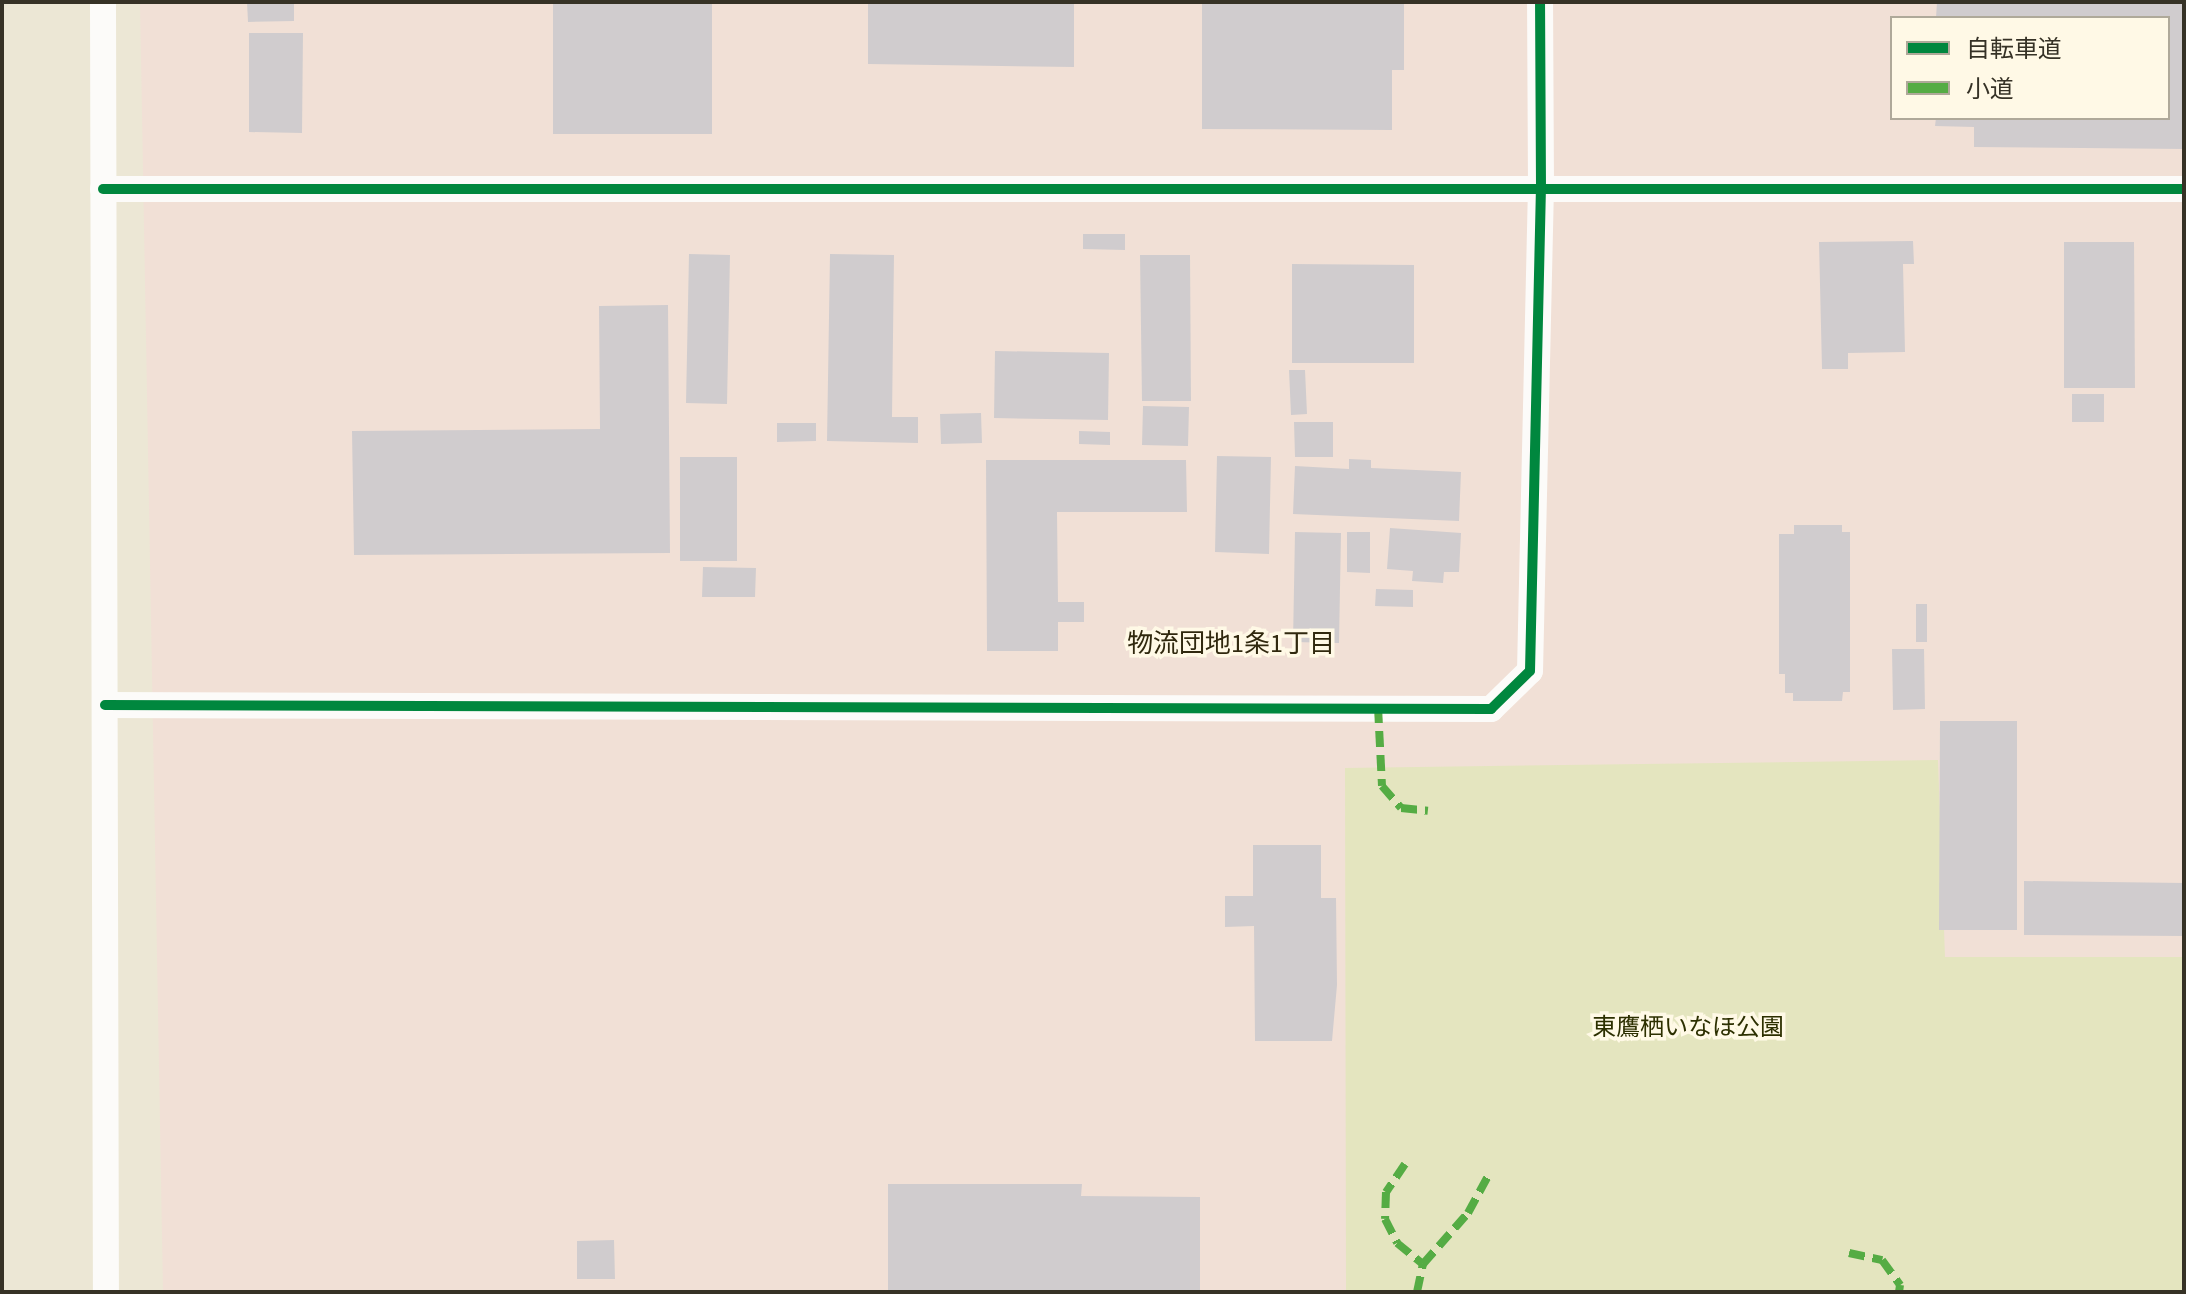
<!DOCTYPE html>
<html>
<head>
<meta charset="utf-8">
<style>
	body { margin:0 }
	#map { position:relative; width:2186px; height:1294px; overflow:hidden; background:#ece7d5; font-family:"Source Sans 3","Noto Sans JP",sans-serif }
	div>[style] { position:absolute }
	.industrial>* { inset:0; background:#f1e0d6 }
	.green>* { inset:0; background:#e4e5bf }
	.building>* { inset:0; background:#d0ccce }
	.street>* { height:26px; margin:-13px; padding:0 13px; transform-origin:13px; border-radius:13px; background:#fcfbf9 }
	.quiet>* { height:8px; margin-top:-4px; transform-origin:0; background:repeating-linear-gradient(90deg,#55ac44 0 16px,transparent 0 24px) }
	.cycleway>* { height:10px; margin:-5px; padding:0 5px; transform-origin:5px; border-radius:5px; background:#00873e }
	span { translate:-50% -50%; white-space:nowrap; text-align:center; line-height:1.15; -webkit-text-stroke:7px #fff9e6; paint-order:stroke }
	.park-label { font-size:24px; color:#2c2f00 }
	.neighbourhood-label { font-size:26px; color:#30280e }
	.frame { position:absolute; inset:0; border:4px solid #363226; pointer-events:none }
	.legend { position:absolute; left:1890px; top:16px; width:280px; height:104px; box-sizing:border-box; background:#fff9e6; border:2px solid #afa999; margin:0; padding:10px 14px; list-style:none; font-size:24px; color:#363226 }
	.legend li { display:flex; align-items:center; gap:16px; height:40px }
	.legend b { width:40px; border:2px solid #afa999 }
</style>
</head>
<body>
<div id="map">
	<div class="industrial">
		<i style="clip-path:polygon(evenodd,140px 2px,2184px 2px,2184px 1292px,163px 1292px,140px 2px,1892px 18px,2168px 18px,2168px 118px,1892px 118px,1892px 18px)"></i>
	</div>
	<div class="green">
		<i style="clip-path:polygon(1938px 760px,1945px 957px,2184px 957px,2184px 1292px,1346px 1292px,1345px 768px)"></i>
	</div>
	<div class="building">
		<i style="clip-path:polygon(247px 2px,294px 2px,294px 21px,248px 22px)"></i>
		<i style="clip-path:polygon(553px 2px,712px 2px,712px 134px,553px 134px)"></i>
		<i style="clip-path:polygon(868px 2px,1074px 2px,1074px 67px,868px 64px)"></i>
		<i style="clip-path:polygon(1202px 2px,1404px 2px,1404px 70px,1392px 70px,1392px 130px,1202px 129px)"></i>
		<i style="clip-path:polygon(1937px 2px,2184px 2px,2184px 149px,1974px 147px,1974px 127px,1935px 126px,1936px 118px,2168px 118px,2168px 18px,1936px 18px)"></i>
		<i style="clip-path:polygon(249px 33px,303px 33px,302px 133px,249px 132px)"></i>
		<i style="clip-path:polygon(1083px 234px,1125px 234px,1125px 250px,1083px 249px)"></i>
		<i style="clip-path:polygon(1913px 241px,1914px 264px,1903px 264px,1905px 352px,1848px 353px,1848px 369px,1822px 369px,1819px 242px)"></i>
		<i style="clip-path:polygon(2064px 242px,2134px 242px,2135px 388px,2064px 388px)"></i>
		<i style="clip-path:polygon(689px 254px,730px 255px,727px 404px,686px 403px)"></i>
		<i style="clip-path:polygon(830px 254px,894px 255px,892px 417px,918px 417px,918px 443px,827px 441px)"></i>
		<i style="clip-path:polygon(1140px 255px,1190px 255px,1191px 401px,1142px 401px)"></i>
		<i style="clip-path:polygon(1292px 264px,1414px 265px,1414px 363px,1292px 363px)"></i>
		<i style="clip-path:polygon(668px 305px,670px 553px,354px 555px,352px 431px,600px 429px,599px 306px)"></i>
		<i style="clip-path:polygon(995px 351px,1109px 353px,1108px 420px,994px 418px)"></i>
		<i style="clip-path:polygon(1289px 370px,1305px 370px,1307px 414px,1291px 415px)"></i>
		<i style="clip-path:polygon(2072px 394px,2104px 394px,2104px 422px,2072px 422px)"></i>
		<i style="clip-path:polygon(1143px 406px,1189px 407px,1188px 446px,1142px 445px)"></i>
		<i style="clip-path:polygon(981px 413px,982px 443px,941px 444px,940px 414px)"></i>
		<i style="clip-path:polygon(1294px 422px,1333px 422px,1333px 457px,1295px 457px)"></i>
		<i style="clip-path:polygon(777px 423px,816px 423px,816px 441px,777px 442px)"></i>
		<i style="clip-path:polygon(1079px 431px,1110px 432px,1110px 445px,1079px 444px)"></i>
		<i style="clip-path:polygon(1217px 456px,1271px 457px,1269px 554px,1215px 552px)"></i>
		<i style="clip-path:polygon(680px 457px,737px 457px,737px 561px,680px 561px)"></i>
		<i style="clip-path:polygon(1349px 459px,1371px 460px,1371px 468px,1461px 472px,1459px 521px,1293px 514px,1295px 466px,1349px 469px)"></i>
		<i style="clip-path:polygon(986px 460px,1186px 460px,1187px 512px,1057px 512px,1058px 602px,1084px 602px,1084px 622px,1058px 622px,1058px 651px,987px 651px)"></i>
		<i style="clip-path:polygon(1794px 525px,1842px 525px,1842px 532px,1850px 532px,1850px 692px,1843px 692px,1842px 701px,1793px 701px,1793px 693px,1785px 693px,1785px 674px,1779px 674px,1779px 534px,1794px 534px)"></i>
		<i style="clip-path:polygon(1390px 528px,1461px 533px,1459px 572px,1444px 572px,1443px 583px,1412px 581px,1413px 571px,1387px 569px)"></i>
		<i style="clip-path:polygon(1295px 532px,1341px 533px,1339px 643px,1293px 642px)"></i>
		<i style="clip-path:polygon(1347px 532px,1370px 532px,1370px 573px,1347px 572px)"></i>
		<i style="clip-path:polygon(703px 567px,756px 568px,755px 597px,702px 597px)"></i>
		<i style="clip-path:polygon(1376px 589px,1413px 590px,1413px 607px,1375px 606px)"></i>
		<i style="clip-path:polygon(1916px 604px,1927px 604px,1927px 642px,1916px 642px)"></i>
		<i style="clip-path:polygon(1892px 649px,1924px 649px,1925px 709px,1893px 710px)"></i>
		<i style="clip-path:polygon(1940px 721px,2017px 721px,2017px 930px,1939px 930px)"></i>
		<i style="clip-path:polygon(1253px 845px,1321px 845px,1321px 898px,1336px 898px,1337px 985px,1332px 1041px,1255px 1041px,1254px 926px,1225px 927px,1225px 896px,1253px 896px)"></i>
		<i style="clip-path:polygon(2024px 881px,2184px 883px,2184px 936px,2024px 935px)"></i>
		<i style="clip-path:polygon(888px 1184px,1082px 1184px,1081px 1196px,1200px 1197px,1200px 1292px,888px 1292px)"></i>
		<i style="clip-path:polygon(614px 1240px,615px 1279px,577px 1279px,577px 1241px)"></i>
	</div>
	<div class="street">
		<i style="left:103px;top:2px;width:1290px;rotate:89.87deg"></i>
		<i style="left:103px;top:189px;width:2081px"></i>
		<i style="left:105px;top:705px;width:1386px;rotate:0.17deg"></i>
		<i style="left:1491px;top:709px;width:54px;rotate:-44.3deg"></i>
		<i style="left:1530px;top:671px;width:484px;rotate:-88.7deg"></i>
		<i style="left:1541px;top:187px;width:185px;rotate:-90.3deg"></i>
	</div>
	<div class="quiet">
		<i style="left:1378px;top:707px;width:79px;rotate:87.1deg"></i>
		<i style="left:1382px;top:786px;width:29px;rotate:49deg"></i>
		<i style="left:1401px;top:808px;width:27px;rotate:6deg"></i>
		<i style="left:1405px;top:1164px;width:34px;rotate:124deg"></i>
		<i style="left:1386px;top:1192px;width:27px;rotate:92deg"></i>
		<i style="left:1385px;top:1219px;width:27px;rotate:63deg"></i>
		<i style="left:1397px;top:1243px;width:33px;rotate:39deg"></i>
		<i style="left:1849px;top:1253px;width:34px;rotate:12deg"></i>
		<i style="left:1882px;top:1260px;width:31px;rotate:54deg"></i>
		<i style="left:1900px;top:1285px;width:7px;rotate:98deg"></i>
		<i style="left:1417px;top:1292px;width:29px;rotate:-78deg"></i>
		<i style="left:1423px;top:1264px;width:68px;rotate:-48.6deg"></i>
		<i style="left:1468px;top:1213px;width:42px;rotate:-61.6deg"></i>
	</div>
	<div class="cycleway">
		<i style="left:103px;top:189px;width:2081px"></i>
		<i style="left:105px;top:705px;width:1386px;rotate:0.17deg"></i>
		<i style="left:1491px;top:709px;width:54px;rotate:-44.3deg"></i>
		<i style="left:1530px;top:671px;width:484px;rotate:-88.7deg"></i>
		<i style="left:1541px;top:187px;width:185px;rotate:-90.3deg"></i>
	</div>
	<div class="park-label">
		<span style="left:1688px;top:1028px">東鷹栖いなほ公園</span>
	</div>
	<div class="neighbourhood-label">
		<span style="left:1231px;top:644px">物流団地1条1丁目</span>
	</div>
	<div class="frame"></div>
	<ul class="legend">
	<li><b style="height:10px;background:#00873e"></b>自転車道</li>
	<li><b style="height:10px;background:#55ac44"></b>小道</li>
	</ul>
</div>
</body>
</html>
